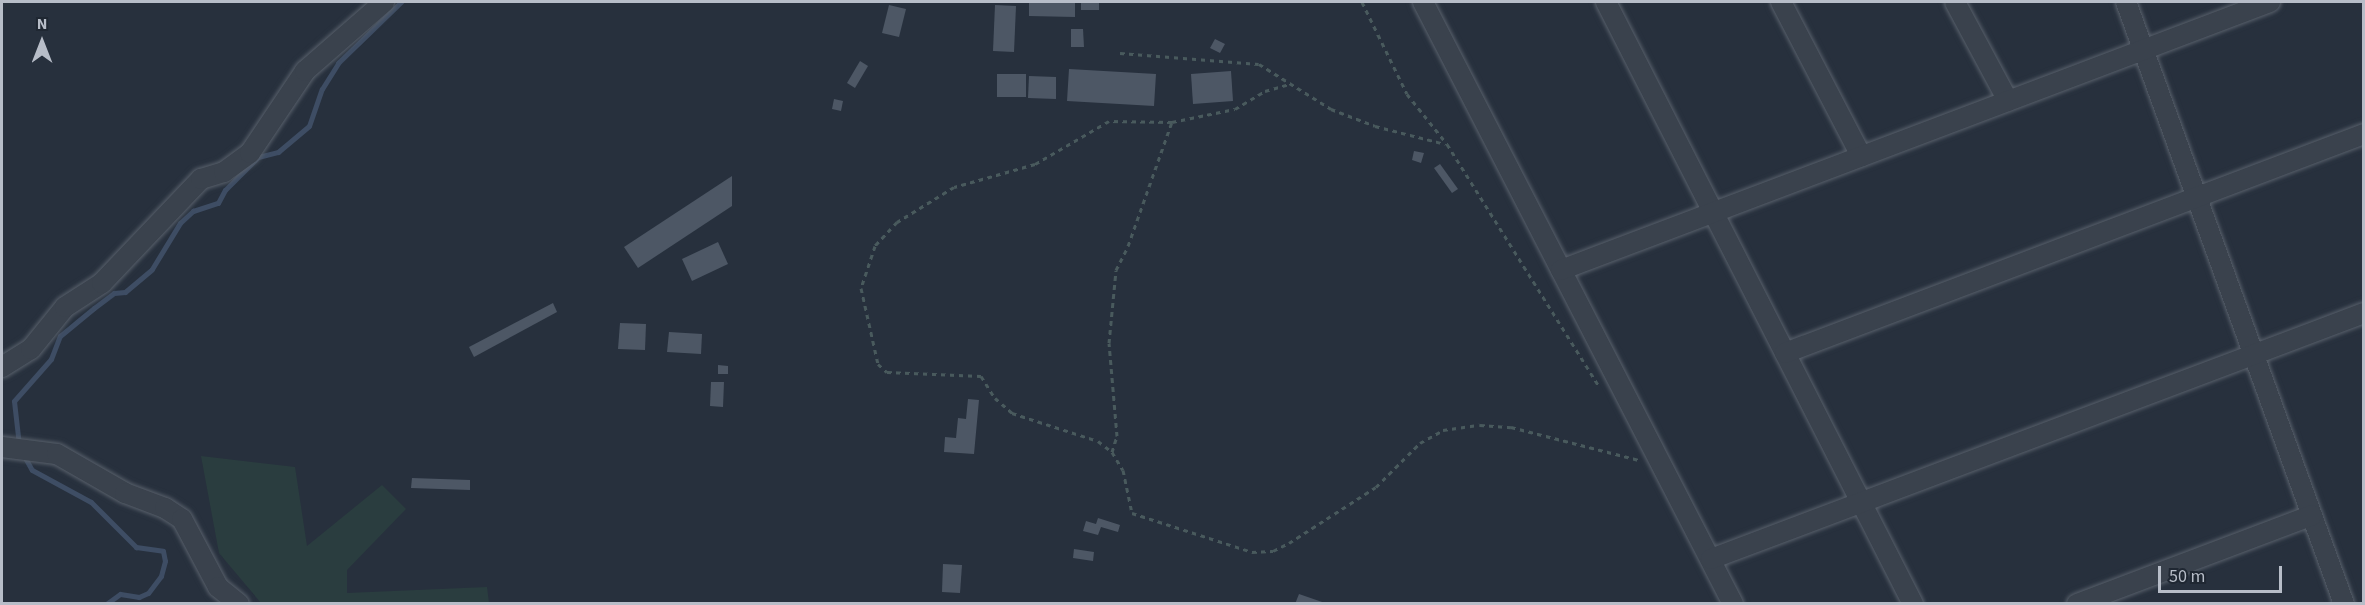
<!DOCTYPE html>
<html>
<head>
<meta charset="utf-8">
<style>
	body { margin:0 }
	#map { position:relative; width:2365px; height:605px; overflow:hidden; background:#27303d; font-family:"Source Sans 3",sans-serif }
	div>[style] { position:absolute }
	.green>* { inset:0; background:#2a3d3f }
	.stream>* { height:5px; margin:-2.5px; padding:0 2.5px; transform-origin:2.5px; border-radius:2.5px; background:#3e4d64 }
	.building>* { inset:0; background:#4d5765 }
	.path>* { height:3px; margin-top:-1.5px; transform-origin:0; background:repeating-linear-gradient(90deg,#495a5d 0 4.5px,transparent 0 9px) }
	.roads { filter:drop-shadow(0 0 2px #58606b) drop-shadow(0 0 2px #58606b) }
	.minor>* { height:20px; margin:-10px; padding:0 10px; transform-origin:10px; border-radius:10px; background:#3a424d }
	span { translate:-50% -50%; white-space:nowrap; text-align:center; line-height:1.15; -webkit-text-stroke:4.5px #1f2732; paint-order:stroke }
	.frame { position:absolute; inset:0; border:3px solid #b7bdc8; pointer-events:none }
	.north { position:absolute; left:12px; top:12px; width:60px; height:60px; -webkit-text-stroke:4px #1f2732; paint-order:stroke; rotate:0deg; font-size:16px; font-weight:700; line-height:24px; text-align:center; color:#b7bdc8 }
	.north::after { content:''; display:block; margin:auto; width:21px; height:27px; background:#b7bdc8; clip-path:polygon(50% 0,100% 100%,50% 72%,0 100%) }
	.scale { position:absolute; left:2158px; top:566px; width:124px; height:27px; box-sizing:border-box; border:3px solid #b7bdc8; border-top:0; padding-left:8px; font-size:18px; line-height:21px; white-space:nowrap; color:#b7bdc8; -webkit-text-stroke:4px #1f2732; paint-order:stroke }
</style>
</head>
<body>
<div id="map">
	<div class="green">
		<i style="clip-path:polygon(201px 456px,295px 467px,307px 546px,382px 485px,406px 509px,347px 570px,347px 593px,487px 587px,489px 603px,261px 603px,219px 553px)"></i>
	</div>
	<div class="stream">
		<i style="left:19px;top:445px;width:44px;rotate:-96.5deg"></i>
		<i style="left:14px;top:401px;width:56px;rotate:-48.6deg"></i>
		<i style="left:51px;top:359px;width:25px;rotate:-69deg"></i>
		<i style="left:60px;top:336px;width:44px;rotate:-39.5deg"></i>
		<i style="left:94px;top:308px;width:25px;rotate:-37deg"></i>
		<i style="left:114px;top:293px;width:11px;rotate:-5deg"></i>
		<i style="left:125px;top:292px;width:35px;rotate:-40deg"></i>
		<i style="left:152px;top:269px;width:54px;rotate:-58.7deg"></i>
		<i style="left:180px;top:223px;width:18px;rotate:-43deg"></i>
		<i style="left:193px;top:211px;width:26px;rotate:-18deg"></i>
		<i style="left:218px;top:203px;width:15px;rotate:-62deg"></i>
		<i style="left:225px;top:190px;width:47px;rotate:-45deg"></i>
		<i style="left:258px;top:157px;width:21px;rotate:-14deg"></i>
		<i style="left:278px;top:152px;width:40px;rotate:-40deg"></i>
		<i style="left:309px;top:126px;width:39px;rotate:-71deg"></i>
		<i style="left:322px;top:89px;width:31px;rotate:-58deg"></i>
		<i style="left:338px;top:63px;width:88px;rotate:-44.1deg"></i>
		<i style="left:23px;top:454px;width:18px;rotate:61deg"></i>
		<i style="left:32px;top:470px;width:67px;rotate:28.5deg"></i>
		<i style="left:91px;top:502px;width:64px;rotate:45deg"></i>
		<i style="left:136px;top:547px;width:27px;rotate:8deg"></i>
		<i style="left:163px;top:551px;width:10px;rotate:79deg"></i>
		<i style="left:165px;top:561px;width:16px;rotate:105deg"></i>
		<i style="left:161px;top:576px;width:21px;rotate:127deg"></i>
		<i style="left:148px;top:593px;width:10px;rotate:156deg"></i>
		<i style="left:139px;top:597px;width:19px;rotate:-171deg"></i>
		<i style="left:120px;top:594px;width:17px;rotate:144deg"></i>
	</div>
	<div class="building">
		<i style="clip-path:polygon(1029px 2px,1075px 2px,1075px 17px,1029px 16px)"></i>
		<i style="clip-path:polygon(1081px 2px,1099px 2px,1099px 10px,1081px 10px)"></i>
		<i style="clip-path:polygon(889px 5px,906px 9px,899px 37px,882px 33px)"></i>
		<i style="clip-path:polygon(995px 5px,1016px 6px,1014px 52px,993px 51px)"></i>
		<i style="clip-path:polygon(1071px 29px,1083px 29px,1084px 47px,1071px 47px)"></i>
		<i style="clip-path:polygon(1215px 39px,1225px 44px,1220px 53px,1210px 48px)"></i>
		<i style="clip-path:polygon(860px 61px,868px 66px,855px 88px,847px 83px)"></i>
		<i style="clip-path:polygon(1069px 69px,1156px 74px,1154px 106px,1067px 101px)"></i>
		<i style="clip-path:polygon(1231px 71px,1233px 101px,1193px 104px,1191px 74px)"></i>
		<i style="clip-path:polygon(997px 74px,1026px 74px,1026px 97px,997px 97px)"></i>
		<i style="clip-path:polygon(1029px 76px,1056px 77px,1056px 99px,1028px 98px)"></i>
		<i style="clip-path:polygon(834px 99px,843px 101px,841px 111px,832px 109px)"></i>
		<i style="clip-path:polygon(1414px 151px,1424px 153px,1421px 163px,1412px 160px)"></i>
		<i style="clip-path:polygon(1440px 164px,1458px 189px,1452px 193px,1434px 168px)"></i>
		<i style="clip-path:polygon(732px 176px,732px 206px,638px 268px,624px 247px)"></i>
		<i style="clip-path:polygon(718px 242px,728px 264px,692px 281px,682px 259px)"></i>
		<i style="clip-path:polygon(553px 303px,557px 312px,474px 357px,469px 347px)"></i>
		<i style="clip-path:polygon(620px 323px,646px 324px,645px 350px,618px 349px)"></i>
		<i style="clip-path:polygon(669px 332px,702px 334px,701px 354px,667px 352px)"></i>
		<i style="clip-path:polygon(718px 365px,728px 366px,728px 374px,718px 374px)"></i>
		<i style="clip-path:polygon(711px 382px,724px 382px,723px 407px,710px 406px)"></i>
		<i style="clip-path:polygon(968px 399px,979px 400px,974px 454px,944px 452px,945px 437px,956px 438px,958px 418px,966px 419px)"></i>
		<i style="clip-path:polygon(412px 478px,470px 480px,470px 490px,411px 488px)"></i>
		<i style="clip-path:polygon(1098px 518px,1120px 525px,1118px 532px,1101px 527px,1098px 535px,1083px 531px,1086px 521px,1096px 524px)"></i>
		<i style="clip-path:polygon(1074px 549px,1094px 552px,1093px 561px,1073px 558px)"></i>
		<i style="clip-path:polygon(943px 564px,962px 565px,960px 593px,942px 592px)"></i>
		<i style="clip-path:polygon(1299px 594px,1325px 603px,1325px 604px,1295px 604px)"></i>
	</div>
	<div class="path">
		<i style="left:1362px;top:2px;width:102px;rotate:63.9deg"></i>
		<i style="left:1407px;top:94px;width:64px;rotate:51.3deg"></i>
		<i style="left:1447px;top:144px;width:286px;rotate:57.9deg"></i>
		<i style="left:1120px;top:53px;width:139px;rotate:4.5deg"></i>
		<i style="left:1259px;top:64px;width:85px;rotate:32deg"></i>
		<i style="left:1331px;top:109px;width:47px;rotate:21.1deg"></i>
		<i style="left:1375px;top:126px;width:72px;rotate:14.4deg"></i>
		<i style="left:1172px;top:122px;width:63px;rotate:-179.1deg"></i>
		<i style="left:1109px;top:121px;width:86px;rotate:149.8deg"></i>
		<i style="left:1035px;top:164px;width:84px;rotate:164.1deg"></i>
		<i style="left:954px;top:187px;width:67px;rotate:148.4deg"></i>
		<i style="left:897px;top:222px;width:33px;rotate:133deg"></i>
		<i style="left:875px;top:246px;width:44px;rotate:108.4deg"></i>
		<i style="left:861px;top:288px;width:78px;rotate:77.4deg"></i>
		<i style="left:878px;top:364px;width:12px;rotate:42deg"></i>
		<i style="left:887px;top:372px;width:94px;rotate:2.4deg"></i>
		<i style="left:981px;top:376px;width:26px;rotate:58deg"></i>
		<i style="left:995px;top:398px;width:23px;rotate:41deg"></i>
		<i style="left:1012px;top:413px;width:90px;rotate:18deg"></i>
		<i style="left:1098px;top:441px;width:18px;rotate:38deg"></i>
		<i style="left:1112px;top:452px;width:21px;rotate:59deg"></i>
		<i style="left:1123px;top:470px;width:44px;rotate:78.2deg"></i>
		<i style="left:1132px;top:513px;width:126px;rotate:18deg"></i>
		<i style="left:1252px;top:552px;width:21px;rotate:-3deg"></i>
		<i style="left:1273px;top:551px;width:18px;rotate:-27deg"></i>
		<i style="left:1289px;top:543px;width:103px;rotate:-32.8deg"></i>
		<i style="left:1376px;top:487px;width:62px;rotate:-45deg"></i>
		<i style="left:1420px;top:443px;width:26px;rotate:-29deg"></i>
		<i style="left:1443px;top:430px;width:37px;rotate:-8deg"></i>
		<i style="left:1480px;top:425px;width:31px;rotate:4deg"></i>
		<i style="left:1511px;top:427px;width:132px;rotate:14.5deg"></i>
		<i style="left:1112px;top:452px;width:17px;rotate:-73deg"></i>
		<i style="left:1117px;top:436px;width:93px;rotate:-94.9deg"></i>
		<i style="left:1109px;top:343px;width:73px;rotate:-84.5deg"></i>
		<i style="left:1116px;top:270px;width:27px;rotate:-63deg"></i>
		<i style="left:1128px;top:246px;width:132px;rotate:-70.5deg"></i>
		<i style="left:1172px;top:122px;width:64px;rotate:-11.7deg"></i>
		<i style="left:1235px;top:109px;width:35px;rotate:-31deg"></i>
		<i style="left:1265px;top:91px;width:26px;rotate:-16deg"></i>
	</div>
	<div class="roads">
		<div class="minor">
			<i style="left:1423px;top:2px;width:677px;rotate:62.75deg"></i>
			<i style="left:1606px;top:2px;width:676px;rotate:62.98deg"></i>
			<i style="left:1781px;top:2px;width:174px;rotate:62.5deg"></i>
			<i style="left:1955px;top:2px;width:112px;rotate:61.8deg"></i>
			<i style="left:2126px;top:2px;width:640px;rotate:70.09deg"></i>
			<i style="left:1561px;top:270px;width:758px;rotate:-20.71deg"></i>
			<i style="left:1785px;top:353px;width:619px;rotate:-20.72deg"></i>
			<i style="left:2px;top:367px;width:34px;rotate:-32deg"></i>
			<i style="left:31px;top:349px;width:54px;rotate:-51deg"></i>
			<i style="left:65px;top:307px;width:44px;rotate:-33deg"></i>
			<i style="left:102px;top:283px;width:144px;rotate:-46.4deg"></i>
			<i style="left:201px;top:179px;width:24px;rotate:-17deg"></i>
			<i style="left:224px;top:172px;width:32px;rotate:-36deg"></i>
			<i style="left:250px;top:153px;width:99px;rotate:-56.1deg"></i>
			<i style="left:305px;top:71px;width:105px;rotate:-41.1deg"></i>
			<i style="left:2px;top:447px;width:55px;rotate:7.3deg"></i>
			<i style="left:57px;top:454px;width:78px;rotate:29.8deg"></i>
			<i style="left:125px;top:493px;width:43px;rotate:20.6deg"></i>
			<i style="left:165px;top:508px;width:20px;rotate:33deg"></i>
			<i style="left:182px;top:519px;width:77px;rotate:62.1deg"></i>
			<i style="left:218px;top:587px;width:27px;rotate:39deg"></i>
			<i style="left:1711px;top:559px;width:698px;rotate:-20.64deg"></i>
			<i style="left:2077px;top:604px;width:251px;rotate:-20.7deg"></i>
		</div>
	</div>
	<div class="frame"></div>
	<div class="north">N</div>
	<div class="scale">50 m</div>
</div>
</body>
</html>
